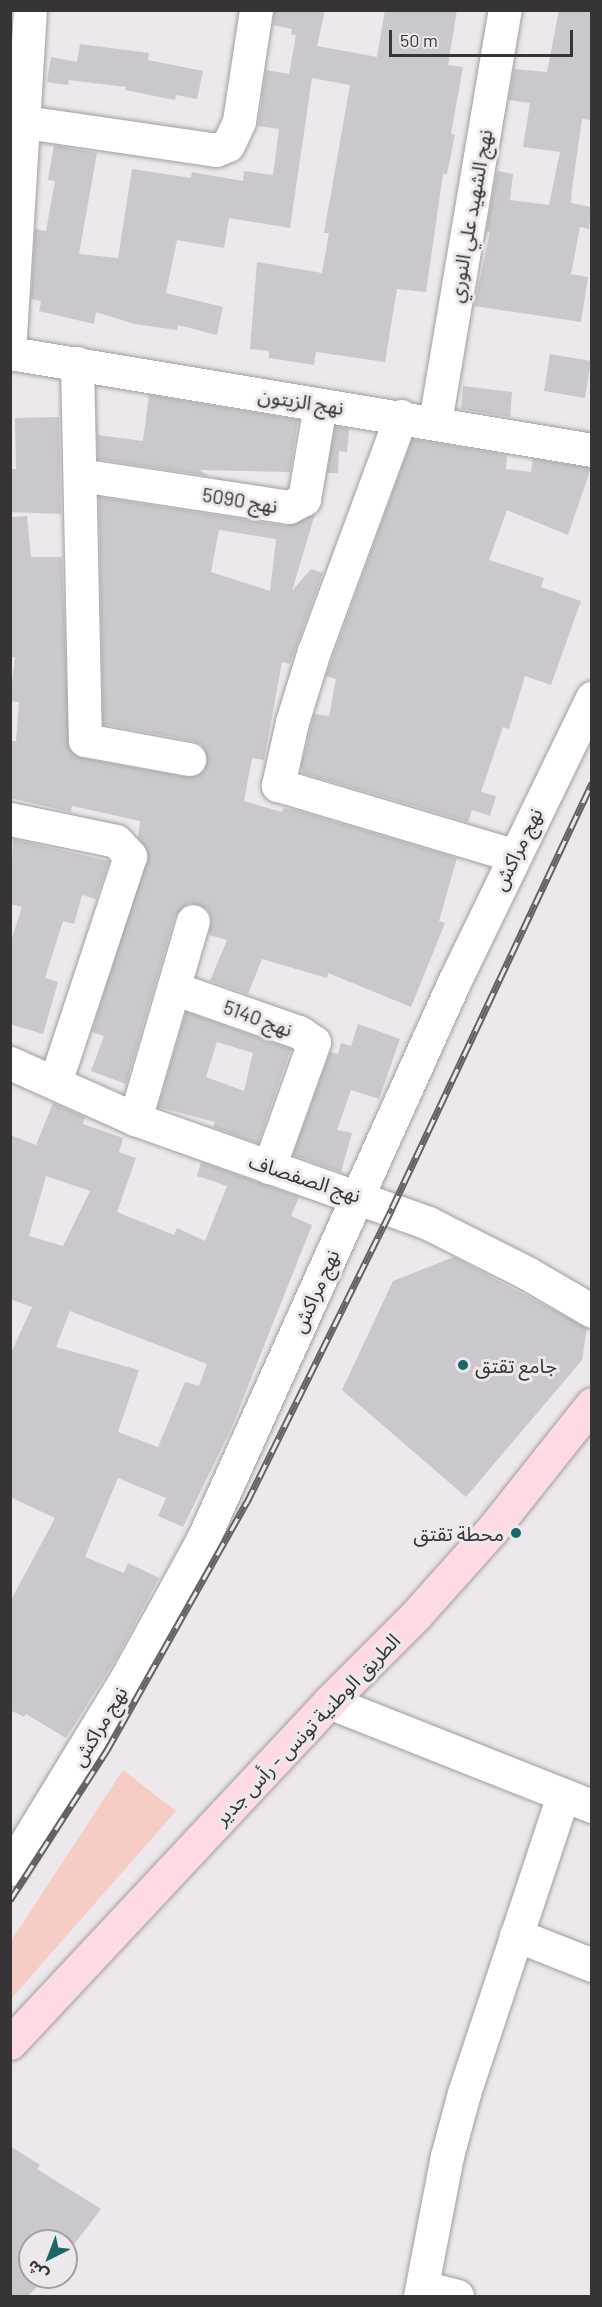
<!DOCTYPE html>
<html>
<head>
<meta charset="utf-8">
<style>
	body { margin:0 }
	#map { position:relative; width:602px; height:2307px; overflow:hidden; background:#ece8eb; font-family:Barlow,"Noto Sans Arabic",sans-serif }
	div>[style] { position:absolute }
	.green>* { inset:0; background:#f5cdc5 }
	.building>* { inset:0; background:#cac8cc }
	.roads { filter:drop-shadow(0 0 2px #a19da0) drop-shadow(0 0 2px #a19da0) }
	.minor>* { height:33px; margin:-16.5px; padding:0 16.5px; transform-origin:16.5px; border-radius:16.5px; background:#fff }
	.major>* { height:33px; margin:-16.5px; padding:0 16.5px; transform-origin:16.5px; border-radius:16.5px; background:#fedbe3 }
	.rail>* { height:7px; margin-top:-3.5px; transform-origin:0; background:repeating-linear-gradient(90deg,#ece8eb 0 14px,#656264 0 28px); box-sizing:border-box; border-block:2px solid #656264 }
	.dots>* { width:16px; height:16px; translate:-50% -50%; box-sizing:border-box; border:3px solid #ece8eb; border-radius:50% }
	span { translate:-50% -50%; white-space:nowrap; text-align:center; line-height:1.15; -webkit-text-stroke:6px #ece8eb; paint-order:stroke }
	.street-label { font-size:20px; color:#363435 }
	.poi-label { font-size:20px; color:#363435 }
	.left { translate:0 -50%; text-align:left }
	.right { translate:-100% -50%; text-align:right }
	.frame { position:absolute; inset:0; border:12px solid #363435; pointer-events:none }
	.north { position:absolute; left:18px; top:2229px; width:60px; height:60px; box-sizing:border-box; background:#ece8eb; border:2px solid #a3a0a2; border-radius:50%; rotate:222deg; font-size:16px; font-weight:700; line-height:24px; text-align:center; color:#363435 }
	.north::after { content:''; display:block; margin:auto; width:21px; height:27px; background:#196769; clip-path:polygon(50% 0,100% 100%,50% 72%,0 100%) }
	.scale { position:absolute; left:389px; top:30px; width:184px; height:27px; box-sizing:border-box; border:3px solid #363435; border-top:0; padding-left:8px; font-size:18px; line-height:21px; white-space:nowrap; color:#363435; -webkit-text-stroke:4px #ece8eb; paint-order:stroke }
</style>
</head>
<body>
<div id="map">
	<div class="green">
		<i style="clip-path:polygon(123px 1770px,176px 1811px,11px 1999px,11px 1941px)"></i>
	</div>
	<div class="building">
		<i style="clip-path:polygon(274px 10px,325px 10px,317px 46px,377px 57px,385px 10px,457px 10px,448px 65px,463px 67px,451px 134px,455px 135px,447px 174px,443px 174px,426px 292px,397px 289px,385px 362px,316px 352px,314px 365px,269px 358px,269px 351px,250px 349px,257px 262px,322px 273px,329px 233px,324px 233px,350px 85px,312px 78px,290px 228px,229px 218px,224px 248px,177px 240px,166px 293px,223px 307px,217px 335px,178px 325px,177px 330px,134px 324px,96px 312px,94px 324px,39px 311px,41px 301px,31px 299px,35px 229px,46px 231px,55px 181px,48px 180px,54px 145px,97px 153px,79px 254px,118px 258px,132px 169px,191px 178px,192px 172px,243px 181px,244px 171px,273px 175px,279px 129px,258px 126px,266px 70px,289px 74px,296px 35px,291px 34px,292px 29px,273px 25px)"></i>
		<i style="clip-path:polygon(559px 10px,591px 10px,591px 120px,582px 119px,572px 189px,571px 203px,591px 207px,589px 229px,580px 227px,571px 274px,588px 277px,581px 322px,474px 306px,490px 232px,486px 231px,497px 171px,513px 174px,510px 200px,549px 205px,560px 152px,523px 147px,530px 103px,509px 100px,514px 69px,547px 72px)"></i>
		<i style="clip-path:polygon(80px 44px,149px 53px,148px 60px,203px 71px,197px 99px,176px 95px,175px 100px,125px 90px,126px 87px,69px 80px,68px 85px,47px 82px,51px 57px,77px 62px)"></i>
		<i style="clip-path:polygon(550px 354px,591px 361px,585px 398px,544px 391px)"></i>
		<i style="clip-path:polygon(96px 386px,98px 435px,143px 441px,149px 395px,298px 420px,290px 472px,199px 470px,209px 476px,98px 459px)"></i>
		<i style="clip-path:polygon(463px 386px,512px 392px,510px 417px,461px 409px)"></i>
		<i style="clip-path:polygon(59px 417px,61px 514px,10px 512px,10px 469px,16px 469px,15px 418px)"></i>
		<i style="clip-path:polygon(335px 426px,349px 429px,347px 452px,339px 451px,338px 473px,327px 473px)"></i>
		<i style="clip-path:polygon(412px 439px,507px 455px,506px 469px,531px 472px,533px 459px,591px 468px,568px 535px,507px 510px,489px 560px,544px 578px,541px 587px,581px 601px,551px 685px,525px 676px,509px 729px,503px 727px,481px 792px,496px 796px,490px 816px,472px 810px,468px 822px,303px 773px,301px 767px,314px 714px,329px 716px,336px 679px,326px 676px)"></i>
		<i style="clip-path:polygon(evenodd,99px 497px,286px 526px,315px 514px,292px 591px,311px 569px,323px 573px,290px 664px,282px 662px,264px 760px,252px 758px,244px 801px,282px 812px,284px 808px,295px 810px,457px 858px,439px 921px,445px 923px,411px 1007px,328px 973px,327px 978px,262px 959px,248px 994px,210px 981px,227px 940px,209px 935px,211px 917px,207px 909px,189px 903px,175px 916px,126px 1084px,91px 1071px,104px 1036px,92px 1032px,148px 853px,138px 837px,140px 821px,72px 806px,71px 812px,10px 798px,10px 741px,16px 741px,19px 702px,10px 701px,15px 657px,10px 657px,12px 517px,27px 516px,31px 557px,62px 557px,69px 749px,82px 758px,186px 777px,203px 772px,207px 762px,202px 745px,193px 741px,103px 724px,99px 497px,219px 530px,276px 539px,270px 591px,211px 572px,219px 530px)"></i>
		<i style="clip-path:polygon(13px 839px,109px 861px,96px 899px,82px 895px,74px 924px,63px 921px,45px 978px,58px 982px,43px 1034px,10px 1024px,10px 944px,22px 907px,10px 904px)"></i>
		<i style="clip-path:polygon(evenodd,186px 1012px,291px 1049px,258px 1143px,213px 1127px,215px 1122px,158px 1107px,186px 1012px,217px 1042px,253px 1053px,244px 1091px,206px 1077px,217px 1042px)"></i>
		<i style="clip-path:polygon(358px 1024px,400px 1039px,379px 1099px,351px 1090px,337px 1130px,352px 1133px,341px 1172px,293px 1155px,330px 1052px,338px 1054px,341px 1043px,351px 1046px)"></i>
		<i style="clip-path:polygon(evenodd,53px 1103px,85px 1117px,83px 1124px,123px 1138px,119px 1152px,136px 1158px,117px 1212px,174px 1235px,177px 1228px,205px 1241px,227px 1186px,197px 1176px,201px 1162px,299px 1197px,291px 1216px,312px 1225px,231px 1429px,183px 1527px,158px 1516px,166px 1498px,118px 1478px,85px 1557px,124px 1573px,128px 1563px,159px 1578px,116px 1659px,66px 1738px,26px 1714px,24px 1717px,10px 1710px,10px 1602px,55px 1518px,10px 1497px,10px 1355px,32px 1307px,10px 1299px,10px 1135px,36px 1145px,53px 1103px,46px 1176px,90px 1191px,63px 1246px,29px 1236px,46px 1176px,53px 1103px,70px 1311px,207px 1364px,199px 1386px,185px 1382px,158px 1447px,118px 1432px,139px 1370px,56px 1347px,70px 1311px)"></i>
		<i style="clip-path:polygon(454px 1257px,587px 1328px,582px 1360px,466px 1497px,342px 1390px,393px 1281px)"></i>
		<i style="clip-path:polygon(10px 2146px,40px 2165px,37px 2169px,101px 2209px,66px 2255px,66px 2241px,30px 2241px,30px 2277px,47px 2277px,28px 2296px,10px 2296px)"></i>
	</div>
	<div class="roads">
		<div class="minor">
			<i style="left:25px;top:122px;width:193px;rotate:8.3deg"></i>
			<i style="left:216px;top:150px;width:13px;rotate:-23deg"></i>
			<i style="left:228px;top:145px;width:26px;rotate:-65deg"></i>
			<i style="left:239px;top:121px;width:112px;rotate:-81.3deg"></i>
			<i style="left:10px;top:336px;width:327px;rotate:-86.5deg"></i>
			<i style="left:10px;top:353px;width:590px;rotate:9.46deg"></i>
			<i style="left:77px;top:363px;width:377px;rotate:88.8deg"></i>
			<i style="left:85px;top:740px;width:106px;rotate:10.4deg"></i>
			<i style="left:401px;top:416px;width:251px;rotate:110.3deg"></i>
			<i style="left:314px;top:651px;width:74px;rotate:107.2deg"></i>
			<i style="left:292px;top:722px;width:65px;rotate:102.5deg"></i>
			<i style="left:278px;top:785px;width:245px;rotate:16.6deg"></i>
			<i style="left:435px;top:422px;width:418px;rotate:-80.4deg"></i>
			<i style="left:80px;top:475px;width:211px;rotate:8.7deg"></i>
			<i style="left:289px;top:507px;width:17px;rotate:-28deg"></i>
			<i style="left:304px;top:499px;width:95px;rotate:-80.3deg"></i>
			<i style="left:10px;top:819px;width:108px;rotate:11.7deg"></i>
			<i style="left:116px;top:841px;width:21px;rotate:47deg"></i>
			<i style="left:130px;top:856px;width:239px;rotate:108.3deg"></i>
			<i style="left:176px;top:989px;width:130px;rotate:19.3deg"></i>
			<i style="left:299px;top:1032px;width:18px;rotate:34deg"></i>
			<i style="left:314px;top:1042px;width:133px;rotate:109.8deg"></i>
			<i style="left:10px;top:1063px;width:137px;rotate:24.1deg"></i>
			<i style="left:135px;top:1119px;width:311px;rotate:19.5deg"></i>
			<i style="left:428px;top:1223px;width:111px;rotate:26.8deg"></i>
			<i style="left:527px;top:1273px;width:75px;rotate:30.3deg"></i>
			<i style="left:135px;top:1119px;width:206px;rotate:-73.7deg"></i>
			<i style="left:329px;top:1702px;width:283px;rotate:21.6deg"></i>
			<i style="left:10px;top:1869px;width:223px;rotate:-58.6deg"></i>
			<i style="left:126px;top:1679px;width:158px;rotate:-61.2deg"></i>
			<i style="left:202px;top:1541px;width:613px;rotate:-65.73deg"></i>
			<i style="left:454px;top:982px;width:316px;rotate:-64.1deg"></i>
			<i style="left:516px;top:1935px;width:82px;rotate:21.5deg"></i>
			<i style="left:422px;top:2287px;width:36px;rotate:14deg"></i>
			<i style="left:420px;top:2296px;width:143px;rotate:-79.1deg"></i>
			<i style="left:447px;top:2156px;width:65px;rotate:-74.9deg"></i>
			<i style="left:464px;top:2093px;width:314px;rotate:-71.6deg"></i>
		</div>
		<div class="major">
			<i style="left:10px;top:2043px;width:467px;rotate:-46.9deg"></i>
			<i style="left:329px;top:1702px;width:122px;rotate:-45deg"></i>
			<i style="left:415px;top:1616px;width:114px;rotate:-48.2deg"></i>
			<i style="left:491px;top:1531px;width:162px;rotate:-51.5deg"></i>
		</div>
	</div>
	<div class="rail">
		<i style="left:10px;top:1900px;width:179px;rotate:-57.1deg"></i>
		<i style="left:107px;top:1750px;width:285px;rotate:-60.6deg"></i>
		<i style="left:247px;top:1502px;width:328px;rotate:-63.7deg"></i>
		<i style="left:392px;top:1208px;width:470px;rotate:-64.8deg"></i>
	</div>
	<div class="dots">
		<i style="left:463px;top:1365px;background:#196769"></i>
		<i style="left:516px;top:1533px;background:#196769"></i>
	</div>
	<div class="street-label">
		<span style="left:470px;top:216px;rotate:-80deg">نهج الشهيد علي النوري</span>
		<span style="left:301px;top:401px;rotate:9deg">نهج الزيتون</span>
		<span style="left:240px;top:500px;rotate:9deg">نهج 5090</span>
		<span style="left:517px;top:849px;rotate:-64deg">نهج مراكش</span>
		<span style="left:258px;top:1018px;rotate:20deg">نهج 5140</span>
		<span style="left:305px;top:1178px;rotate:18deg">نهج الصفصاف</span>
		<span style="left:315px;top:1291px;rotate:-66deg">نهج مراكش</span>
		<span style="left:99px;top:1726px;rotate:-59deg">نهج مراكش</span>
		<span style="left:307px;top:1729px;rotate:-46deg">الطريق الوطنية تونس - رأس جدير</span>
	</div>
	<div class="poi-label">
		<span class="left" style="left:475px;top:1365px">جامع تقتق</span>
		<span class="right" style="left:504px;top:1533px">محطة تقتق</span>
	</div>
	<div class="frame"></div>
	<div class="north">ش</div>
	<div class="scale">50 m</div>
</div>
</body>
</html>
